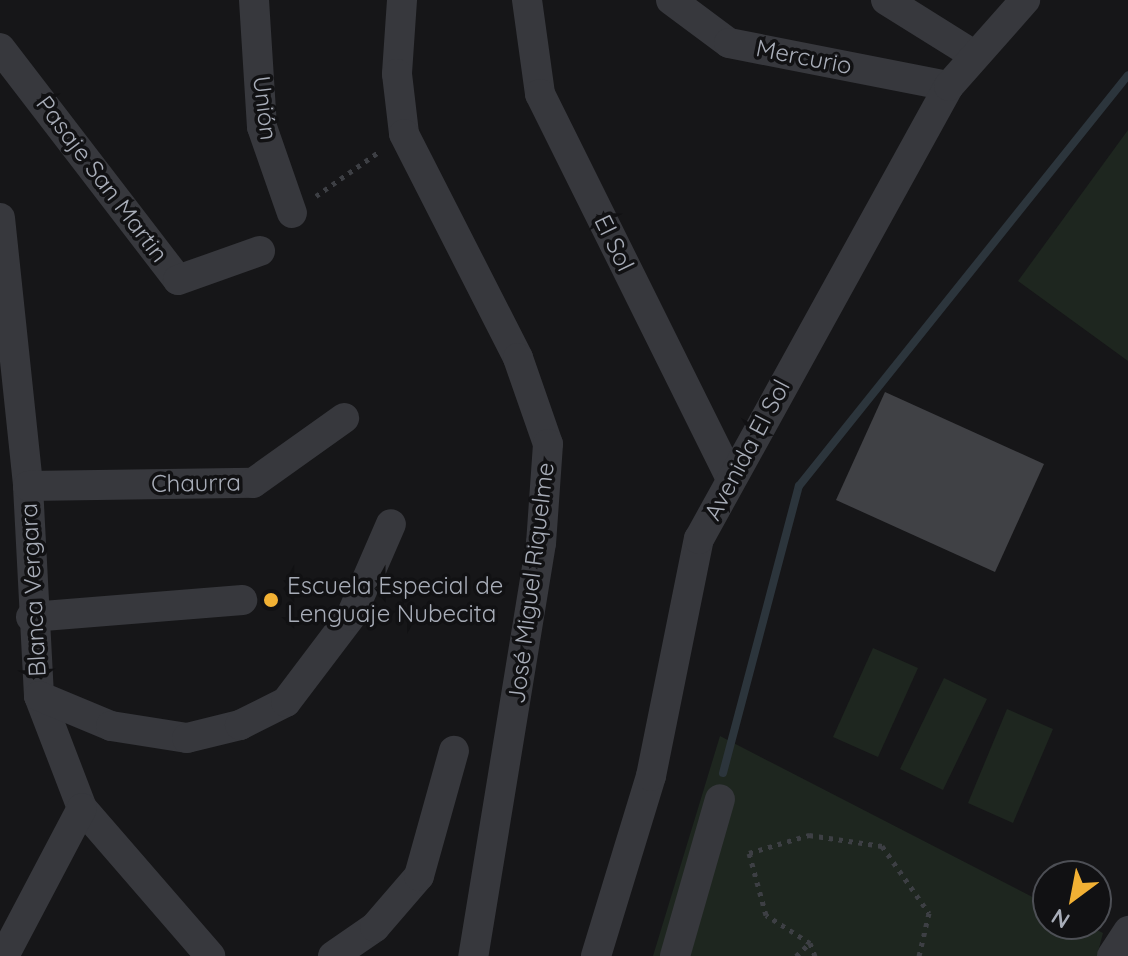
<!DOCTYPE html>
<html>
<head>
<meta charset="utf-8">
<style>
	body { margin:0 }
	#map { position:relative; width:1128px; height:956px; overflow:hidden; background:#161618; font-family:Quicksand,sans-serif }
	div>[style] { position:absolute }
	.green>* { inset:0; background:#1e261f }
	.stream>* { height:8px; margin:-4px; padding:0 4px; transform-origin:4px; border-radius:4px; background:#2c353c }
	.building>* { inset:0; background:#404145 }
	.path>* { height:5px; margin-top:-2.5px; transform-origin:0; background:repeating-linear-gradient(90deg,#3d3f44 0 4px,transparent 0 10px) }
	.minor>* { height:30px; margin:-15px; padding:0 15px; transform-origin:15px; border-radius:15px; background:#37383d }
	.dots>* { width:22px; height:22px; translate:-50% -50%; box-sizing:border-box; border:4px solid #111113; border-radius:50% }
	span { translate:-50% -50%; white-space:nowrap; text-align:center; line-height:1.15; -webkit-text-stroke:7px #111113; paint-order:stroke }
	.street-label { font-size:24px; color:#a8adb8 }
	.poi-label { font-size:24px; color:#a8adb8 }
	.left { translate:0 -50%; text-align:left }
	.north { position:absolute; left:1032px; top:860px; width:80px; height:80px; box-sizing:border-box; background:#111113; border:2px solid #4d4f55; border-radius:50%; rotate:212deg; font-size:22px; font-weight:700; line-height:32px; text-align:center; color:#a8adb8 }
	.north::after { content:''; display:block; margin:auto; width:28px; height:36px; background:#f2b134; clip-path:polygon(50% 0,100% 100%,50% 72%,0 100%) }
</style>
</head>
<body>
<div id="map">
	<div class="green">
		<i style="clip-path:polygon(1128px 130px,1128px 361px,1018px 281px)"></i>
		<i style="clip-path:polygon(873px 648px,918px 668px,878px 757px,833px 737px)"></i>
		<i style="clip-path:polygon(944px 678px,987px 699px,943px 790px,900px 769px)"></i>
		<i style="clip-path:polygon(1007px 709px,1053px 729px,1013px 823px,968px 803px)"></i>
		<i style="clip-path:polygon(720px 736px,1048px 905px,1048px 924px,1085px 924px,1103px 933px,1097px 956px,653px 956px)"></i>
	</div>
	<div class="stream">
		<i style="left:723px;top:773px;width:297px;rotate:-75.2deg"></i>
		<i style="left:799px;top:486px;width:526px;rotate:-51.32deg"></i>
	</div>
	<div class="building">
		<i style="clip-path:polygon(885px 392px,1044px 464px,995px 572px,836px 500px)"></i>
	</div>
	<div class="path">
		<i style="left:316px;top:196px;width:78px;rotate:-35.1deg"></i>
		<i style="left:810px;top:943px;width:52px;rotate:-147.5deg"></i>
		<i style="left:766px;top:915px;width:64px;rotate:-105.3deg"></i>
		<i style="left:749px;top:853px;width:63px;rotate:-16.7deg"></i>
		<i style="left:809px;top:835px;width:74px;rotate:8.6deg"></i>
		<i style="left:882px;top:846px;width:82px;rotate:55deg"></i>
		<i style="left:929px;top:913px;width:44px;rotate:103.1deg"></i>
		<i style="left:796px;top:956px;width:19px;rotate:-43deg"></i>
		<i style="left:810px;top:943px;width:14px;rotate:69deg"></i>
	</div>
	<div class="minor">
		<i style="left:254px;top:0;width:127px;rotate:86.4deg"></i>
		<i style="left:262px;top:127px;width:91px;rotate:70.8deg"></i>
		<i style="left:402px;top:0;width:74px;rotate:93.9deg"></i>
		<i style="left:397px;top:74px;width:60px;rotate:83.3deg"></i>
		<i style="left:404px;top:134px;width:251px;rotate:63deg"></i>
		<i style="left:518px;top:358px;width:91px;rotate:70.8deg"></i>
		<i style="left:548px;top:444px;width:99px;rotate:94deg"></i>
		<i style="left:541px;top:543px;width:419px;rotate:99.3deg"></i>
		<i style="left:527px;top:0;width:95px;rotate:82.1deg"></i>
		<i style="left:540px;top:94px;width:427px;rotate:63.6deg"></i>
		<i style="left:671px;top:0;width:72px;rotate:36.6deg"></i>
		<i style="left:729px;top:43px;width:224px;rotate:11.1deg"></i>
		<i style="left:886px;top:0;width:104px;rotate:32deg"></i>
		<i style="left:0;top:48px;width:292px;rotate:52.5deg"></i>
		<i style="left:178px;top:280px;width:87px;rotate:-19.5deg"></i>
		<i style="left:0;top:218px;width:269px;rotate:84deg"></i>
		<i style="left:28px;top:486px;width:210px;rotate:87deg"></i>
		<i style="left:39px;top:696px;width:120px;rotate:69deg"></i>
		<i style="left:82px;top:808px;width:196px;rotate:49.1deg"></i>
		<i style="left:28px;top:486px;width:225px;rotate:-0.8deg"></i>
		<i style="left:253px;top:483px;width:112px;rotate:-35.5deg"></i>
		<i style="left:31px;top:617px;width:212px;rotate:-4.6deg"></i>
		<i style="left:39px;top:696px;width:78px;rotate:22.6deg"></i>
		<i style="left:111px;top:726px;width:77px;rotate:9deg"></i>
		<i style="left:187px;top:738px;width:55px;rotate:-13.8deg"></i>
		<i style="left:240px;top:725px;width:51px;rotate:-26.6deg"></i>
		<i style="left:286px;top:702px;width:108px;rotate:-52.9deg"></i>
		<i style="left:351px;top:616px;width:100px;rotate:-66.5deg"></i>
		<i style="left:4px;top:956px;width:167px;rotate:-62.2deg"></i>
		<i style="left:333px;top:956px;width:51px;rotate:-34.6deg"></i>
		<i style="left:375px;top:927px;width:67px;rotate:-49.2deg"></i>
		<i style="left:419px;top:876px;width:130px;rotate:-74.4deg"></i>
		<i style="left:596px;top:956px;width:188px;rotate:-73deg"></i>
		<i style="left:651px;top:776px;width:242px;rotate:-78.6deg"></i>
		<i style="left:699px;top:539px;width:517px;rotate:-61.11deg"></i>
		<i style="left:949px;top:86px;width:115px;rotate:-48.5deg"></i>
		<i style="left:675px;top:956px;width:163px;rotate:-74deg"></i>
		<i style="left:1112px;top:956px;width:30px;rotate:-57deg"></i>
	</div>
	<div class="dots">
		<i style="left:271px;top:600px;background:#f2b134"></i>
	</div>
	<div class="street-label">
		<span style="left:804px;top:57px;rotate:11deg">Mercurio</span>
		<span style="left:265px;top:108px;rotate:83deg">Unión</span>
		<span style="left:102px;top:179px;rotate:53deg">Pasaje San Martin</span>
		<span style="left:614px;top:243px;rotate:64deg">El Sol</span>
		<span style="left:747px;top:450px;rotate:-62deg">Avenida El Sol</span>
		<span style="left:196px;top:483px;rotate:-1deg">Chaurra</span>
		<span style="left:531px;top:583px;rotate:-83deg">José Miguel Riquelme</span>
		<span style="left:33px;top:590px;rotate:-93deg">Blanca Vergara</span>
	</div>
	<div class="poi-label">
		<span class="left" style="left:287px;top:600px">Escuela Especial de<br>Lenguaje Nubecita</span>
	</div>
	<div class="north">N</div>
</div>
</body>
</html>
